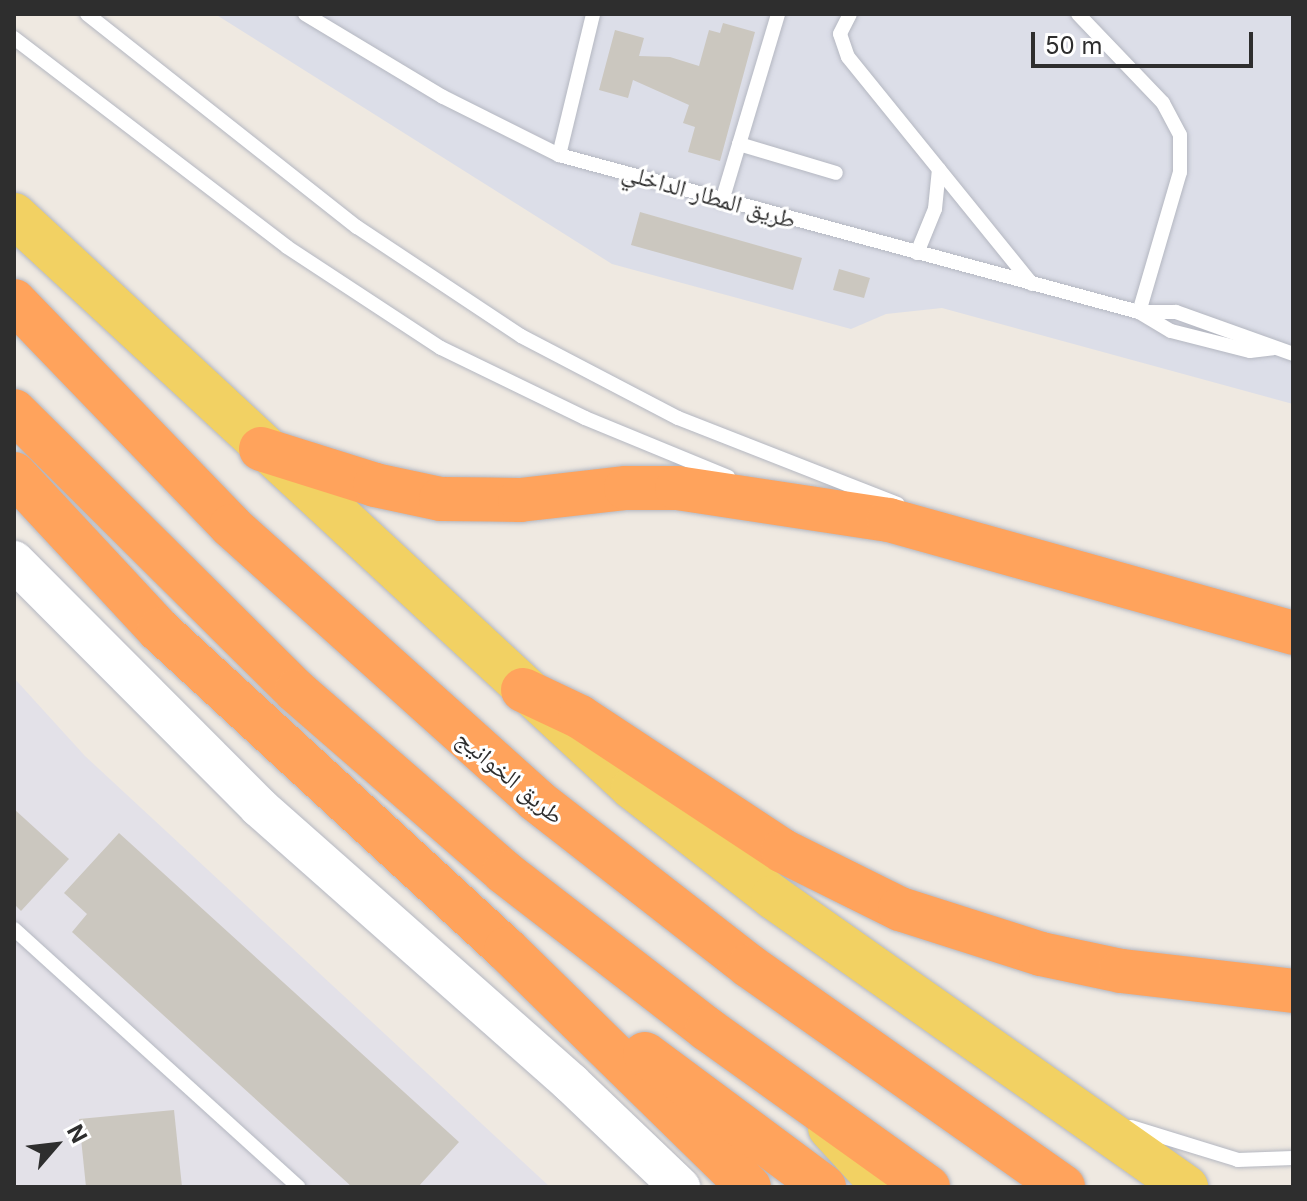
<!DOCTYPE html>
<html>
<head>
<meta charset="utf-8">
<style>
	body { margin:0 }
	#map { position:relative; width:1307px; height:1201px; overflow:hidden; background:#efe9e1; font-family:Inter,"Noto Naskh Arabic",sans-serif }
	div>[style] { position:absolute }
	.industrial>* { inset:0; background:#e3e1e8 }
	.airport>* { inset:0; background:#dcdee8 }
	.building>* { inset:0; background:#cbc7bf }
	.roads { filter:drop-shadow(0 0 2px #b4b7c1) drop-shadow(0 0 2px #b4b7c1) }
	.lane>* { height:14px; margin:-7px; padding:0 7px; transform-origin:7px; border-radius:7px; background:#fff }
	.secondary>* { height:40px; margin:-20px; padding:0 20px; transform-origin:20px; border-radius:20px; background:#fff }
	.primary>* { height:44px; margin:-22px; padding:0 22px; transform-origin:22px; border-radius:22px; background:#f2d163 }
	.highway>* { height:44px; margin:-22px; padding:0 22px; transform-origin:22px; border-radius:22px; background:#ffa35c }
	span { translate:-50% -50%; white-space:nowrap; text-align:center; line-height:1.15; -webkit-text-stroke:6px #fff; paint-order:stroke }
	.street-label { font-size:24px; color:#2e2e2e }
	.frame { position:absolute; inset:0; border:16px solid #2e2e2e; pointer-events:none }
	.north { position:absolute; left:16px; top:1105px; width:80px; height:80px; -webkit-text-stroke:6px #fff; paint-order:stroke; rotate:62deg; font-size:22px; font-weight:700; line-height:32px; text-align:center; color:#2e2e2e }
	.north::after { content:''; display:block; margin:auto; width:28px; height:36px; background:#2e2e2e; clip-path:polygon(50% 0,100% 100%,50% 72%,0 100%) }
	.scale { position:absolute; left:1031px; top:32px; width:222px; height:36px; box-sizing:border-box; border:4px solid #2e2e2e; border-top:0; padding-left:10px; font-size:24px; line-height:28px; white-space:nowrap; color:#2e2e2e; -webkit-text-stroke:6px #fff; paint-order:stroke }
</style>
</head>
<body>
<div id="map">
	<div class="industrial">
		<i style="clip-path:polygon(14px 678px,85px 756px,550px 1187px,14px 1187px)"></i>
	</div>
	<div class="airport">
		<i style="clip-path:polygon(215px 14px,1293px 14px,1293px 404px,942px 308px,886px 314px,851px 329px,612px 264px)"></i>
	</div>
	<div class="building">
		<i style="clip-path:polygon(723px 23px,755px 32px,720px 161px,688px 152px,695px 127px,683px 123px,689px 105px,633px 80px,628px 98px,599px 90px,615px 30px,644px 38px,639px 56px,670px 57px,699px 66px,709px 30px,720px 33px)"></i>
		<i style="clip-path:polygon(640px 212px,802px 258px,793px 290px,631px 245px)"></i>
		<i style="clip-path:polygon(839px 269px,870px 278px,864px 298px,833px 290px)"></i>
		<i style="clip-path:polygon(14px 809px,69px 859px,21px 911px,14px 904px)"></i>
		<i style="clip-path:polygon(119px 833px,459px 1142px,418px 1187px,352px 1187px,72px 932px,87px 914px,64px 893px)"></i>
		<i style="clip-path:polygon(174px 1110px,182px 1187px,86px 1187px,79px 1119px)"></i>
	</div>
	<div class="roads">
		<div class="lane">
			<i style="left:87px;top:14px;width:344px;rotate:38.3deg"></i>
			<i style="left:357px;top:227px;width:197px;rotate:33.6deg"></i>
			<i style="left:521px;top:336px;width:177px;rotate:27.6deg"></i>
			<i style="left:678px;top:418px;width:236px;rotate:21.4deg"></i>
			<i style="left:305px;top:14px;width:161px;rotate:31deg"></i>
			<i style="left:443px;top:97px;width:130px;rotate:26.6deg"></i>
			<i style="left:559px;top:155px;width:601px;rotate:15.15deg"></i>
			<i style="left:1139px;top:312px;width:37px;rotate:31deg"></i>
			<i style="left:1171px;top:331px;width:81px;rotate:14.2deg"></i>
			<i style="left:1250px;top:351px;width:23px;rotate:-7deg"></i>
			<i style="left:850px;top:14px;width:22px;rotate:117deg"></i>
			<i style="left:840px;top:34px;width:24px;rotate:71deg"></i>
			<i style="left:848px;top:57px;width:292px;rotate:51deg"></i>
			<i style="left:1078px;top:14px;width:123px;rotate:46.3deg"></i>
			<i style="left:1163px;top:103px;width:36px;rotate:62deg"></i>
			<i style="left:1180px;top:135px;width:37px;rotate:90deg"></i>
			<i style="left:1180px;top:172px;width:146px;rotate:106.3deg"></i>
			<i style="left:14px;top:38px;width:344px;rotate:37.4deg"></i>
			<i style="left:287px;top:247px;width:184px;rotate:33.3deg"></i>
			<i style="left:441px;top:348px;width:160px;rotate:25.9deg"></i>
			<i style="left:585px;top:418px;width:155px;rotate:22.4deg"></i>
			<i style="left:739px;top:144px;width:101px;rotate:16.6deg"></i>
			<i style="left:559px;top:155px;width:145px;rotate:-76.4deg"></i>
			<i style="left:722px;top:201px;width:195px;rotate:-73.3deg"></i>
			<i style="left:917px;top:253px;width:48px;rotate:-67.8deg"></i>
			<i style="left:935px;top:209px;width:40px;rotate:-84.3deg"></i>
			<i style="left:1139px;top:312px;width:37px"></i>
			<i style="left:1176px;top:312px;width:124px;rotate:19.7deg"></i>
			<i style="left:14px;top:929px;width:384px;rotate:42.2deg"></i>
			<i style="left:1131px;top:1127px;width:112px;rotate:17.1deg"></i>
			<i style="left:1238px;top:1160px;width:55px;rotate:-2.1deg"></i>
		</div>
		<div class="secondary">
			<i style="left:14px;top:561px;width:347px;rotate:45.1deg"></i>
			<i style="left:259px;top:807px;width:417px;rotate:41.5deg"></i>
			<i style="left:571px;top:1083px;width:151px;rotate:43.7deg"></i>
		</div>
		<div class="primary">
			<i style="left:14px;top:215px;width:843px;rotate:42.79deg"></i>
			<i style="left:633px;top:788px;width:177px;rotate:37.9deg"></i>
			<i style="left:773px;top:897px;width:505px;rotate:35.08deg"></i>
			<i style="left:830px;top:1128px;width:80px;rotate:47.5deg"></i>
		</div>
		<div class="highway">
			<i style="left:14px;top:301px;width:313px;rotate:46deg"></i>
			<i style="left:231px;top:526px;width:410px;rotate:41.9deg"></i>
			<i style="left:536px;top:800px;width:270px;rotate:37.9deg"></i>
			<i style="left:749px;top:966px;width:384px;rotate:35.1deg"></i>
			<i style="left:14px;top:411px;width:397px;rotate:44.8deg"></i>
			<i style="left:296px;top:691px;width:276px;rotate:41deg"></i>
			<i style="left:504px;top:872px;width:257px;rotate:37.7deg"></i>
			<i style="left:707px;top:1029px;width:272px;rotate:35.6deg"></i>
			<i style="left:261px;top:449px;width:120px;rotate:17.5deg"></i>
			<i style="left:375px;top:485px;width:67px;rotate:12deg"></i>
			<i style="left:441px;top:499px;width:79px;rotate:0.7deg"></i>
			<i style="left:520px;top:500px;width:107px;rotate:-6.5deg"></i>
			<i style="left:626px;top:488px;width:51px"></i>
			<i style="left:677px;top:488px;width:214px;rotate:8.6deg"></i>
			<i style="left:889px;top:520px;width:420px;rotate:15.6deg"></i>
			<i style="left:14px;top:474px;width:213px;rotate:47.1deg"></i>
			<i style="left:159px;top:630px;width:471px;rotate:42.6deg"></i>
			<i style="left:506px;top:949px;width:340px;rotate:44.4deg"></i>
			<i style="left:523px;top:690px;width:63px;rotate:25.3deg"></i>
			<i style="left:580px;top:717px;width:243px;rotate:33.4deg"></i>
			<i style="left:783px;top:851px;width:131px;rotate:26.4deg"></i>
			<i style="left:900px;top:909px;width:148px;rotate:17.7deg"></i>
			<i style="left:1041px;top:954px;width:82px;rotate:12deg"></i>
			<i style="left:1121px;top:971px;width:173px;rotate:6.6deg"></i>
			<i style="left:645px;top:1054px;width:223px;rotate:36.6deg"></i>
		</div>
	</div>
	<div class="street-label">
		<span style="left:709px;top:196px;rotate:16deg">طريق المطار الداخلي</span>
		<span style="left:510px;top:777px;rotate:40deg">طريق الخوانيج</span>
	</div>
	<div class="frame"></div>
	<div class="north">N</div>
	<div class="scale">50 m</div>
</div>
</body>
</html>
